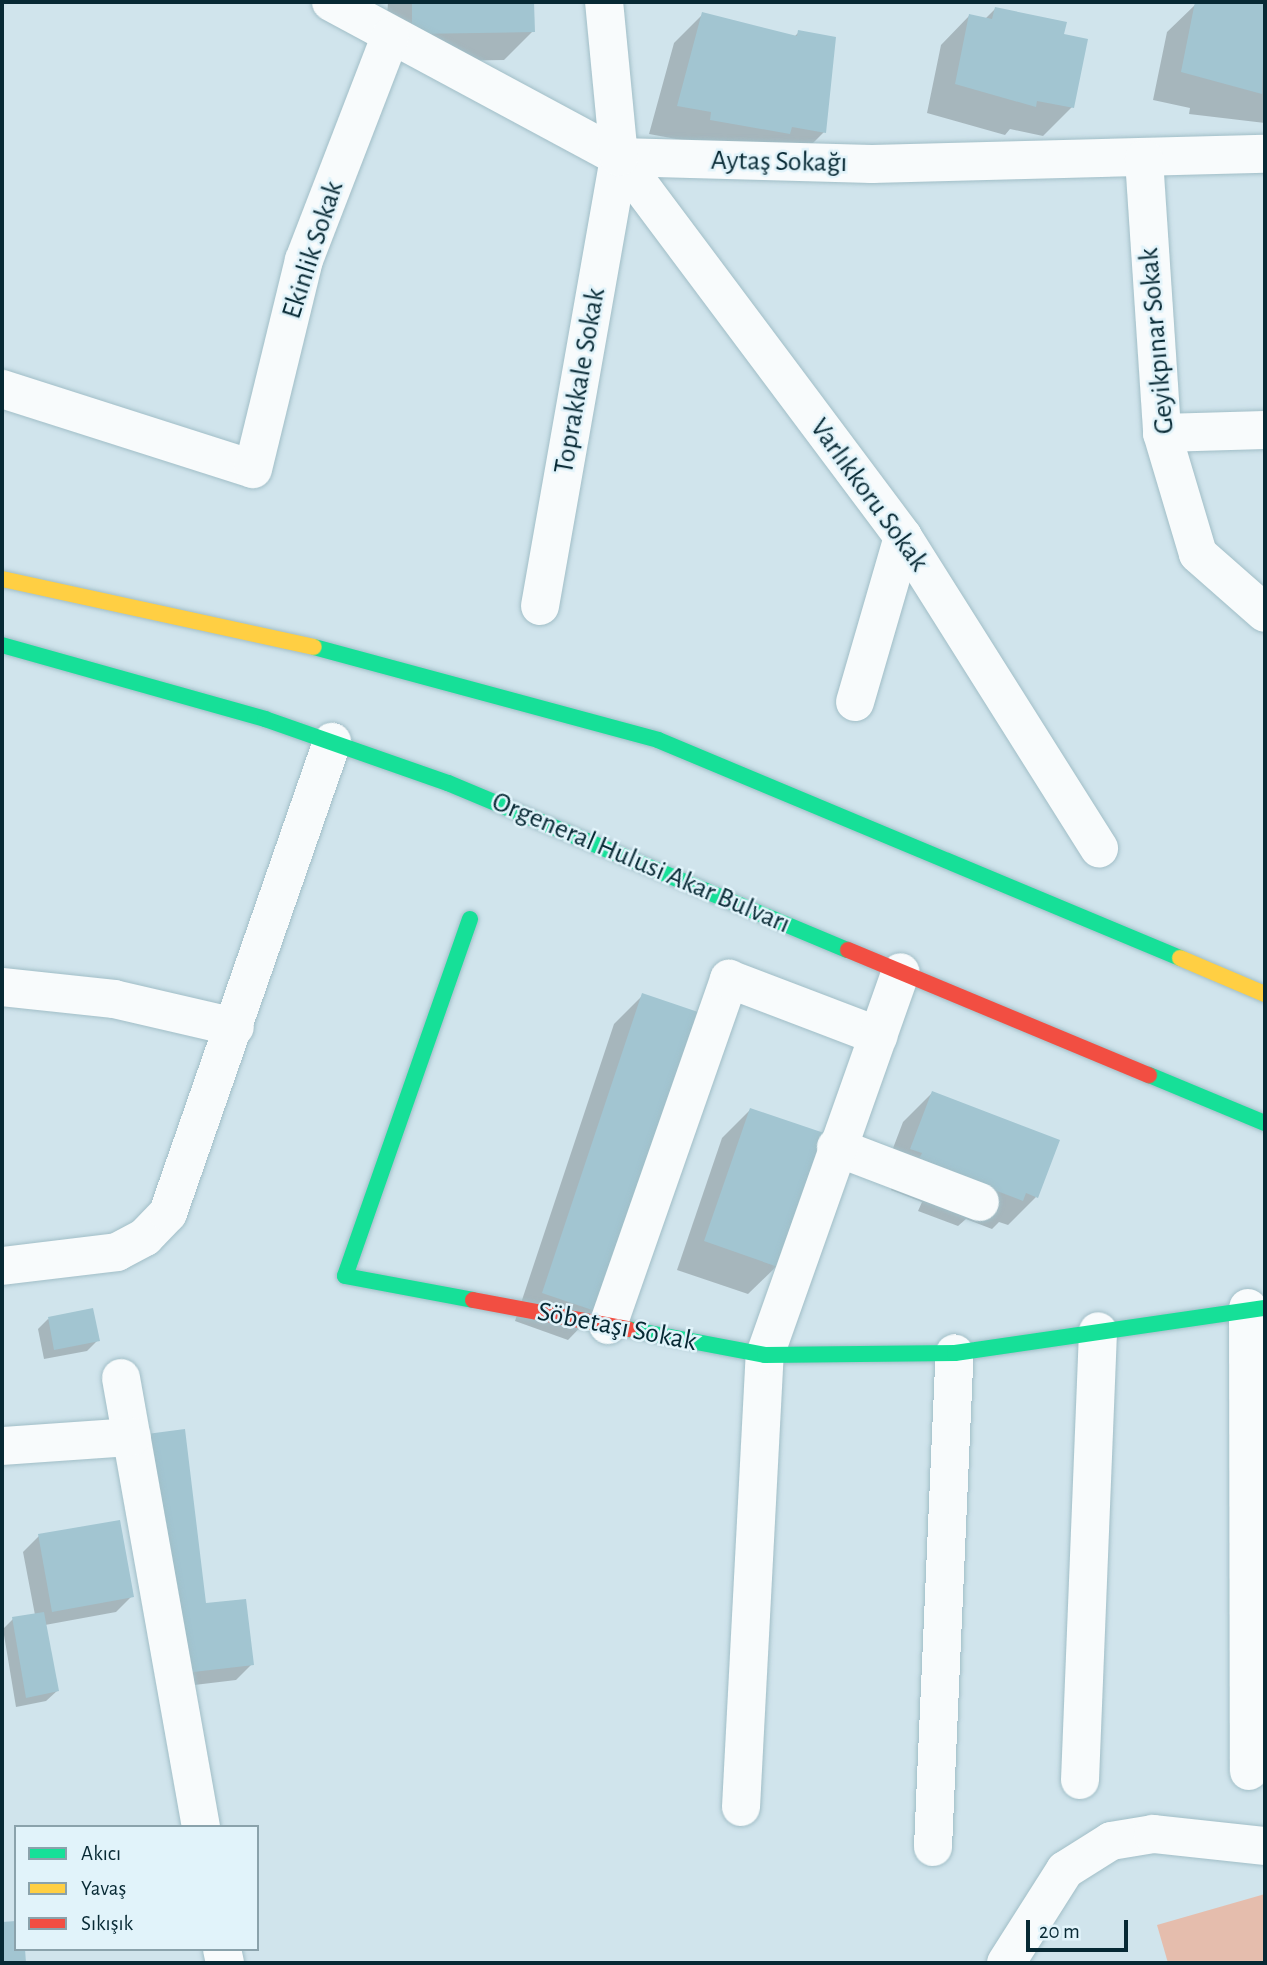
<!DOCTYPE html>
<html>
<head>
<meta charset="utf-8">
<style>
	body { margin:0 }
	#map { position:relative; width:1267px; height:1965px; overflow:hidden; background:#d0e4ec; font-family:"Alegreya Sans",sans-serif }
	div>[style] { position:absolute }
	.green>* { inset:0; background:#e5bdad }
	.shadow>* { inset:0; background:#0003 }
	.building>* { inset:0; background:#a2c5d1 }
	.roads { filter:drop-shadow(0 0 2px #a1bec7) drop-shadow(0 0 2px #a1bec7) }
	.street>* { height:38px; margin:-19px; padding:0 19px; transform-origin:19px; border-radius:19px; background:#f8fbfc }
	.fast>* { height:16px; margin:-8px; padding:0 8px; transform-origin:8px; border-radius:8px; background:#16e098 }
	.slow>* { height:16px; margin:-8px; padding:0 8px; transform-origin:8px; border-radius:8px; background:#ffcf43 }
	.jam>* { height:16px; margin:-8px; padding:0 8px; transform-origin:8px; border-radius:8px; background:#f24e42 }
	span { translate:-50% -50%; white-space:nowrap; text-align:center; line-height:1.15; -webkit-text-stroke:5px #e1f3fa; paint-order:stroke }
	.street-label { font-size:28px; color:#072934 }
	.frame { position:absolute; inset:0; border:4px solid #072934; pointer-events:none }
	.legend { position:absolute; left:14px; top:1825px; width:245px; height:126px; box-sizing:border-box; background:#e1f3fa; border:2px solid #8aa2ab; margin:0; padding:9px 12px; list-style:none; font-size:21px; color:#072934 }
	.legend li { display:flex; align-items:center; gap:14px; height:35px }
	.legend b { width:35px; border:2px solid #8aa2ab }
	.scale { position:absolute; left:1026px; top:1920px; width:102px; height:32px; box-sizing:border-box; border:4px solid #072934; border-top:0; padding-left:9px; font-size:21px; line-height:24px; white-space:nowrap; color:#072934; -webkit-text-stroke:5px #e1f3fa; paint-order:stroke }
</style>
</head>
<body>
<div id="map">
	<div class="green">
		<i style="clip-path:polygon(1265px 1894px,1265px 1963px,1168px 1963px,1157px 1925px)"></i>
	</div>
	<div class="shadow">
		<i style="clip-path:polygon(388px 2px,530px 2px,533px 31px,504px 60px,384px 62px)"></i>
		<i style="clip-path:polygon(1216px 2px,1265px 5px,1265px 123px,1189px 114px,1190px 108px,1153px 100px,1167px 32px,1196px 4px)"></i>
		<i style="clip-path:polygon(995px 9px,1072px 107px,1043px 136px,1010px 129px,1005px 135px,927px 113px,941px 45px,969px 16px,985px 19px)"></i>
		<i style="clip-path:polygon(703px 14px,794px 37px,799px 32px,824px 132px,795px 161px,649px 134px,674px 43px)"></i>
		<i style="clip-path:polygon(643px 995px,596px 1311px,568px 1340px,515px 1321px,614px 1024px)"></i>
		<i style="clip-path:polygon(932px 1093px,1036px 1197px,1008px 1225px,999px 1222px,992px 1229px,966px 1219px,958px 1226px,918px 1211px,922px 1202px,891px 1190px,894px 1182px,882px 1177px,903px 1122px)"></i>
		<i style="clip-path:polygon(750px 1110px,777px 1266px,748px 1294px,677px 1270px,722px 1138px)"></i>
		<i style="clip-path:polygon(48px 1319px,98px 1340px,87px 1351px,44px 1359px,38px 1329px)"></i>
		<i style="clip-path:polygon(39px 1536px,132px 1596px,116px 1612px,45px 1625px,57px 1691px,46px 1701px,16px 1707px,3px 1629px,13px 1619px,35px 1615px,23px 1552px)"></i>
		<i style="clip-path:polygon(205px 1605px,252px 1664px,236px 1680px,161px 1689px)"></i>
	</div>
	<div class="building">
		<i style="clip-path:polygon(412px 2px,534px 2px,535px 32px,412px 34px)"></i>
		<i style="clip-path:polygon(1195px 2px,1265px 3px,1262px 94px,1181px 72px)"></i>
		<i style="clip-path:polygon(995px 7px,1067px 22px,1064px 34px,1088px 39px,1074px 108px,1037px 101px,1036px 107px,955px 84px,969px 14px,992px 19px)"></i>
		<i style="clip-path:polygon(702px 12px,797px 36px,798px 30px,836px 37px,826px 133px,792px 127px,790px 134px,710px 120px,711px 112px,677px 106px)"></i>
		<i style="clip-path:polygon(642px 993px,698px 1012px,598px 1312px,542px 1293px)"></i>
		<i style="clip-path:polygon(932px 1091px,1060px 1140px,1038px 1198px,1026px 1193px,1023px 1201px,918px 1161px,922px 1153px,910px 1149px)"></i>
		<i style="clip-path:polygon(750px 1108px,824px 1133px,778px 1267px,704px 1241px)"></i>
		<i style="clip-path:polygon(93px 1308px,100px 1341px,54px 1350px,48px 1317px)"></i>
		<i style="clip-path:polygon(185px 1429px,206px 1603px,246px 1599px,254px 1665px,176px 1674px,147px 1434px)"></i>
		<i style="clip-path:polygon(120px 1520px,134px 1597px,52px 1612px,38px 1534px)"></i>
		<i style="clip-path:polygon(44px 1612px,59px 1691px,26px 1698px,12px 1617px)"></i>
		<i style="clip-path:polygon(16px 1921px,16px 1949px,25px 1949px,26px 1963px,2px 1963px,2px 1922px)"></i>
	</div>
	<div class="roads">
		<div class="street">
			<i style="left:331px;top:2px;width:327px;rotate:28.3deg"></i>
			<i style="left:619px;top:157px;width:253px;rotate:1.6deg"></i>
			<i style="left:872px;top:164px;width:393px;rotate:-1.5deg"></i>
			<i style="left:619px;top:157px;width:474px;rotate:53.2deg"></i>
			<i style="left:903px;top:537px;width:368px;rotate:57.8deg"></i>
			<i style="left:1144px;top:159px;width:275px;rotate:86.2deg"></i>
			<i style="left:1162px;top:433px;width:126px;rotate:73.4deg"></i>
			<i style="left:1198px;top:554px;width:89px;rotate:41.4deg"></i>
			<i style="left:2px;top:389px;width:263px;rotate:17.7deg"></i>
			<i style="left:253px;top:469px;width:215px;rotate:-76.3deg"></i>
			<i style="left:304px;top:260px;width:239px;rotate:-68.9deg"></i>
			<i style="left:1162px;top:433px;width:103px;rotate:-1.7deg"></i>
			<i style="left:540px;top:606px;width:456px;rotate:-80deg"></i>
			<i style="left:619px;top:157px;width:156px;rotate:-95.5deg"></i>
			<i style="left:855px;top:702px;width:172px;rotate:-73.8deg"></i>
			<i style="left:2px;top:987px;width:113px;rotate:6.1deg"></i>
			<i style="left:114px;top:999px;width:124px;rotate:13deg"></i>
			<i style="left:836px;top:1147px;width:154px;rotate:20.9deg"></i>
			<i style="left:2px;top:1266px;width:116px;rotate:-6.9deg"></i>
			<i style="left:117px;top:1252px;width:32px;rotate:-28deg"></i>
			<i style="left:145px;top:1237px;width:33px;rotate:-46deg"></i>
			<i style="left:168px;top:1213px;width:499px;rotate:-70.8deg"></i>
			<i style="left:1248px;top:1308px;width:463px;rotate:89.9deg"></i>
			<i style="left:608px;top:1325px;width:367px;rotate:-70.7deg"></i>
			<i style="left:729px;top:979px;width:160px;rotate:20.9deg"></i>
			<i style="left:121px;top:1378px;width:456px;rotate:79.9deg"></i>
			<i style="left:2px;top:1446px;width:130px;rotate:-4deg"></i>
			<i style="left:1080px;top:1780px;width:449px;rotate:-87.7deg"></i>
			<i style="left:741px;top:1807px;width:453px;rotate:-87deg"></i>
			<i style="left:765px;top:1355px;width:406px;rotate:-70.5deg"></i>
			<i style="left:933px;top:1847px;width:494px;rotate:-87.5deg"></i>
			<i style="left:222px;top:1949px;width:14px;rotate:78deg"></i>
			<i style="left:1006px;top:1963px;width:110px;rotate:-57.6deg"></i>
			<i style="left:1065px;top:1870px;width:54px;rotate:-32.2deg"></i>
			<i style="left:1111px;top:1841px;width:43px;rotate:-9.5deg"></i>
			<i style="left:1153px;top:1834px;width:113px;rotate:6.1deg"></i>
		</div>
		<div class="fast">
			<i style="left:2px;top:645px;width:273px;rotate:15.7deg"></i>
			<i style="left:265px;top:719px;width:194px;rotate:19.3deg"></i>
			<i style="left:448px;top:783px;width:433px;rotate:22.7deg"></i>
			<i style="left:314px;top:647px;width:356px;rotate:15.1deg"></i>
			<i style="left:658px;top:740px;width:566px;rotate:22.67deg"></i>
			<i style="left:470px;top:919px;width:378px;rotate:109.3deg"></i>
			<i style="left:345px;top:1276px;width:130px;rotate:10.6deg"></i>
			<i style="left:1149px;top:1075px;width:126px;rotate:22.5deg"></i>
			<i style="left:628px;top:1329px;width:139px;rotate:10.7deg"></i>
			<i style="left:765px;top:1355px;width:190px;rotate:-0.6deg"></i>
			<i style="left:955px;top:1353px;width:313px;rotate:-8.3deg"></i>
		</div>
		<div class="slow">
			<i style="left:2px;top:579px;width:319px;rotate:12.3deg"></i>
			<i style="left:1180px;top:958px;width:92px;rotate:23deg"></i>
		</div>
		<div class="jam">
			<i style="left:848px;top:950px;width:326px;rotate:22.6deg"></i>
			<i style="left:473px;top:1300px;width:158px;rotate:10.6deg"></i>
		</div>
	</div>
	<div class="street-label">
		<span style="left:779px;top:162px;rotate:1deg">Aytaş Sokağı</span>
		<span style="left:313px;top:250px;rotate:-72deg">Ekinlik Sokak</span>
		<span style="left:1157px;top:341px;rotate:-95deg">Geyikpınar Sokak</span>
		<span style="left:580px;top:381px;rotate:-80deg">Toprakkale Sokak</span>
		<span style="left:869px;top:495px;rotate:54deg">Varlıkkoru Sokak</span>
		<span style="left:641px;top:863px;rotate:23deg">Orgeneral Hulusi Akar Bulvarı</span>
		<span style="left:617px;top:1327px;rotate:11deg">Söbetaşı Sokak</span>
	</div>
	<div class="frame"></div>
	<ul class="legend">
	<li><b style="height:9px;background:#16e098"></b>Akıcı</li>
	<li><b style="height:9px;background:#ffcf43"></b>Yavaş</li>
	<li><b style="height:9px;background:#f24e42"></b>Sıkışık</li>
	</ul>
	<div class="scale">20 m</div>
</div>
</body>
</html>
